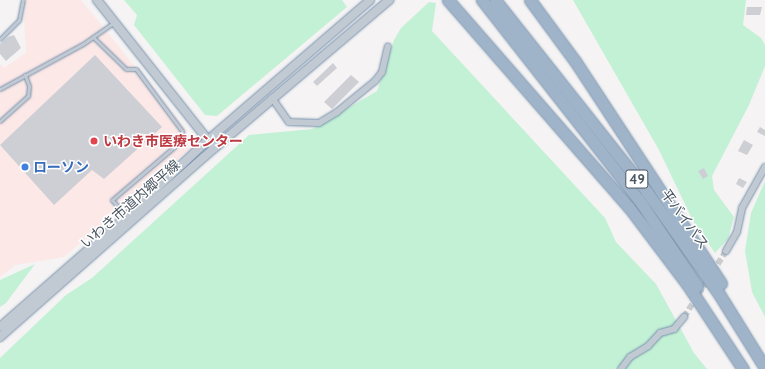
<!DOCTYPE html>
<html>
<head>
<meta charset="utf-8">
<style>
	body { margin:0 }
	#map { position:relative; width:765px; height:369px; overflow:hidden; background:#f5f3f3; font-family:Cabin,"Noto Sans JP",sans-serif }
	div>[style] { position:absolute }
	.medical>* { inset:0; background:#fce8e6 }
	.green>* { inset:0; background:#c3f1d5 }
	.building>* { inset:0; background:#cdcfd5 }
	.minor-tunnel>* { height:6px; margin-top:-3px; transform-origin:0; background:repeating-linear-gradient(90deg,#caccce 0 6px,transparent 0 9px) }
	.roads { filter:drop-shadow(0 0 1px #7690ad) drop-shadow(0 0 1px #7690ad) }
	.service>* { height:3px; margin:-1.5px; padding:0 1.5px; transform-origin:1.5px; border-radius:1.5px; background:#c1cad2 }
	.minor>* { height:6px; margin:-3px; padding:0 3px; transform-origin:3px; border-radius:3px; background:#c1cad2 }
	.tertiary>* { height:8px; margin:-4px; padding:0 4px; transform-origin:4px; border-radius:4px; background:#c1cad2 }
	.trunk>* { height:11px; margin:-5.5px; padding:0 5.5px; transform-origin:5.5px; border-radius:5.5px; background:#9fb4c9 }
	.dots>* { width:11px; height:11px; translate:-50% -50%; box-sizing:border-box; border:2px solid #fff; border-radius:50% }
	span { translate:-50% -50%; white-space:nowrap; text-align:center; line-height:1.15; -webkit-text-stroke:3px #fff; paint-order:stroke }
	.shield-label span { padding:1px 3px; background:#fff; border:1px solid; border-radius:3px; -webkit-text-stroke-width:0 }
	.shield-label { font-size:13px; color:#4a5661; font-weight:700 }
	.health-label { font-size:14px; color:#be3a42; font-weight:700 }
	.left { translate:0 -50%; text-align:left }
	.shop-label { font-size:14px; color:#366cbe; font-weight:700 }
	.street-label { font-size:14px; color:#4a5661 }
</style>
</head>
<body>
<div id="map">
	<div class="medical">
		<i style="clip-path:polygon(26px 0,81px 0,187px 131px,189px 150px,64px 257px,15px 265px,0 277px,0 64px,4px 68px,26px 53px,24px 17px)"></i>
	</div>
	<div class="green">
		<i style="clip-path:polygon(124px 0,342px 0,347px 7px,217px 116px,205px 115px,134px 25px,137px 15px)"></i>
		<i style="clip-path:polygon(573px 0,746px 0,743px 25px,761px 38px,765px 45px,765px 66px,749px 105px,712px 176px,714px 190px,734px 217px,728px 239px,715px 253px,693px 221px,659px 150px)"></i>
		<i style="clip-path:polygon(429px 2px,436px 3px,432px 31px,605px 218px,616px 242px,656px 284px,694px 353px,707px 369px,0 369px,0 358px,66px 295px,92px 278px,249px 135px,312px 129px,377px 91px,394px 40px,401px 28px)"></i>
		<i style="clip-path:polygon(765px 181px,765px 317px,752px 292px,745px 251px,751px 213px)"></i>
		<i style="clip-path:polygon(35px 264px,6px 303px,0 307px,0 280px)"></i>
	</div>
	<div class="building">
		<i style="clip-path:polygon(747px 7px,762px 7px,760px 15px,746px 15px)"></i>
		<i style="clip-path:polygon(14px 35px,21px 48px,6px 61px,0 54px,0 44px,8px 37px)"></i>
		<i style="clip-path:polygon(95px 55px,162px 127px,104px 179px,92px 170px,54px 205px,0 145px)"></i>
		<i style="clip-path:polygon(333px 63px,337px 68px,317px 86px,313px 82px)"></i>
		<i style="clip-path:polygon(351px 75px,359px 82px,332px 109px,324px 102px)"></i>
		<i style="clip-path:polygon(760px 127px,765px 130px,765px 136px,757px 132px)"></i>
		<i style="clip-path:polygon(744px 140px,753px 145px,747px 155px,738px 151px)"></i>
		<i style="clip-path:polygon(704px 168px,708px 176px,703px 179px,698px 171px)"></i>
		<i style="clip-path:polygon(739px 178px,747px 182px,743px 188px,736px 184px)"></i>
	</div>
	<div class="minor-tunnel">
		<i style="left:684px;top:317px;width:78px;rotate:-57.5deg"></i>
	</div>
	<div class="roads">
		<div class="service">
			<i style="left:93px;top:37px;width:46px;rotate:44.1deg"></i>
			<i style="left:126px;top:69px;width:10px"></i>
			<i style="left:136px;top:69px;width:77px;rotate:53.4deg"></i>
			<i style="left:182px;top:131px;width:10px;rotate:96deg"></i>
			<i style="left:181px;top:141px;width:91px;rotate:139.5deg"></i>
			<i style="left:112px;top:200px;width:21px;rotate:47deg"></i>
			<i style="left:0;top:39px;width:27px;rotate:-45deg"></i>
			<i style="left:19px;top:20px;width:20px;rotate:-79deg"></i>
			<i style="left:0;top:89px;width:94px;rotate:-28.5deg"></i>
			<i style="left:83px;top:44px;width:38px;rotate:-35deg"></i>
			<i style="left:0;top:121px;width:38px;rotate:-42deg"></i>
			<i style="left:28px;top:96px;width:10px;rotate:-84deg"></i>
			<i style="left:29px;top:86px;width:12px;rotate:-110deg"></i>
		</div>
		<div class="minor">
			<i style="left:272px;top:98px;width:29px;rotate:55deg"></i>
			<i style="left:289px;top:122px;width:30px;rotate:2deg"></i>
			<i style="left:319px;top:123px;width:21px;rotate:-31deg"></i>
			<i style="left:337px;top:112px;width:49px;rotate:-39.2deg"></i>
			<i style="left:375px;top:81px;width:11px;rotate:-52deg"></i>
			<i style="left:382px;top:72px;width:26px;rotate:-77deg"></i>
			<i style="left:726px;top:251px;width:22px;rotate:-60deg"></i>
			<i style="left:737px;top:232px;width:25px;rotate:-78deg"></i>
			<i style="left:742px;top:208px;width:47px;rotate:-60.7deg"></i>
			<i style="left:621px;top:369px;width:15px;rotate:-53deg"></i>
			<i style="left:630px;top:357px;width:21px;rotate:-31deg"></i>
			<i style="left:648px;top:346px;width:18px;rotate:-47deg"></i>
			<i style="left:660px;top:333px;width:15px;rotate:-16deg"></i>
			<i style="left:674px;top:329px;width:16px;rotate:-50deg"></i>
		</div>
		<div class="tertiary">
			<i style="left:97px;top:0;width:184px;rotate:51.6deg"></i>
			<i style="left:0;top:327px;width:169px;rotate:-41.2deg"></i>
			<i style="left:127px;top:216px;width:111px;rotate:-43.2deg"></i>
			<i style="left:208px;top:140px;width:214px;rotate:-40.8deg"></i>
			<i style="left:0;top:337px;width:272px;rotate:-41.4deg"></i>
			<i style="left:204px;top:157px;width:243px;rotate:-40.3deg"></i>
		</div>
		<div class="trunk">
			<i style="left:448px;top:0;width:274px;rotate:48.9deg"></i>
			<i style="left:628px;top:206px;width:98px;rotate:52.9deg"></i>
			<i style="left:687px;top:284px;width:102px;rotate:56.6deg"></i>
			<i style="left:482px;top:0;width:254px;rotate:51.9deg"></i>
			<i style="left:639px;top:200px;width:104px;rotate:56deg"></i>
			<i style="left:495px;top:0;width:245px;rotate:51.6deg"></i>
			<i style="left:647px;top:192px;width:125px;rotate:54.8deg"></i>
			<i style="left:719px;top:294px;width:87px;rotate:58.1deg"></i>
			<i style="left:530px;top:0;width:76px;rotate:53.6deg"></i>
			<i style="left:575px;top:61px;width:266px;rotate:56.7deg"></i>
		</div>
	</div>
	<div class="dots">
		<i style="left:94px;top:141px;background:#e0444e"></i>
		<i style="left:25px;top:167px;background:#3f7fe0"></i>
	</div>
	<div class="shield-label">
		<span style="left:637px;top:179px">49</span>
	</div>
	<div class="health-label">
		<span class="left" style="left:103px;top:141px">いわき市医療センター</span>
	</div>
	<div class="shop-label">
		<span class="left" style="left:33px;top:167px">ローソン</span>
	</div>
	<div class="street-label">
		<span style="left:130px;top:204px;rotate:-41deg">いわき市道内郷平線</span>
		<span style="left:685px;top:219px;rotate:54deg">平バイパス</span>
	</div>
</div>
</body>
</html>
